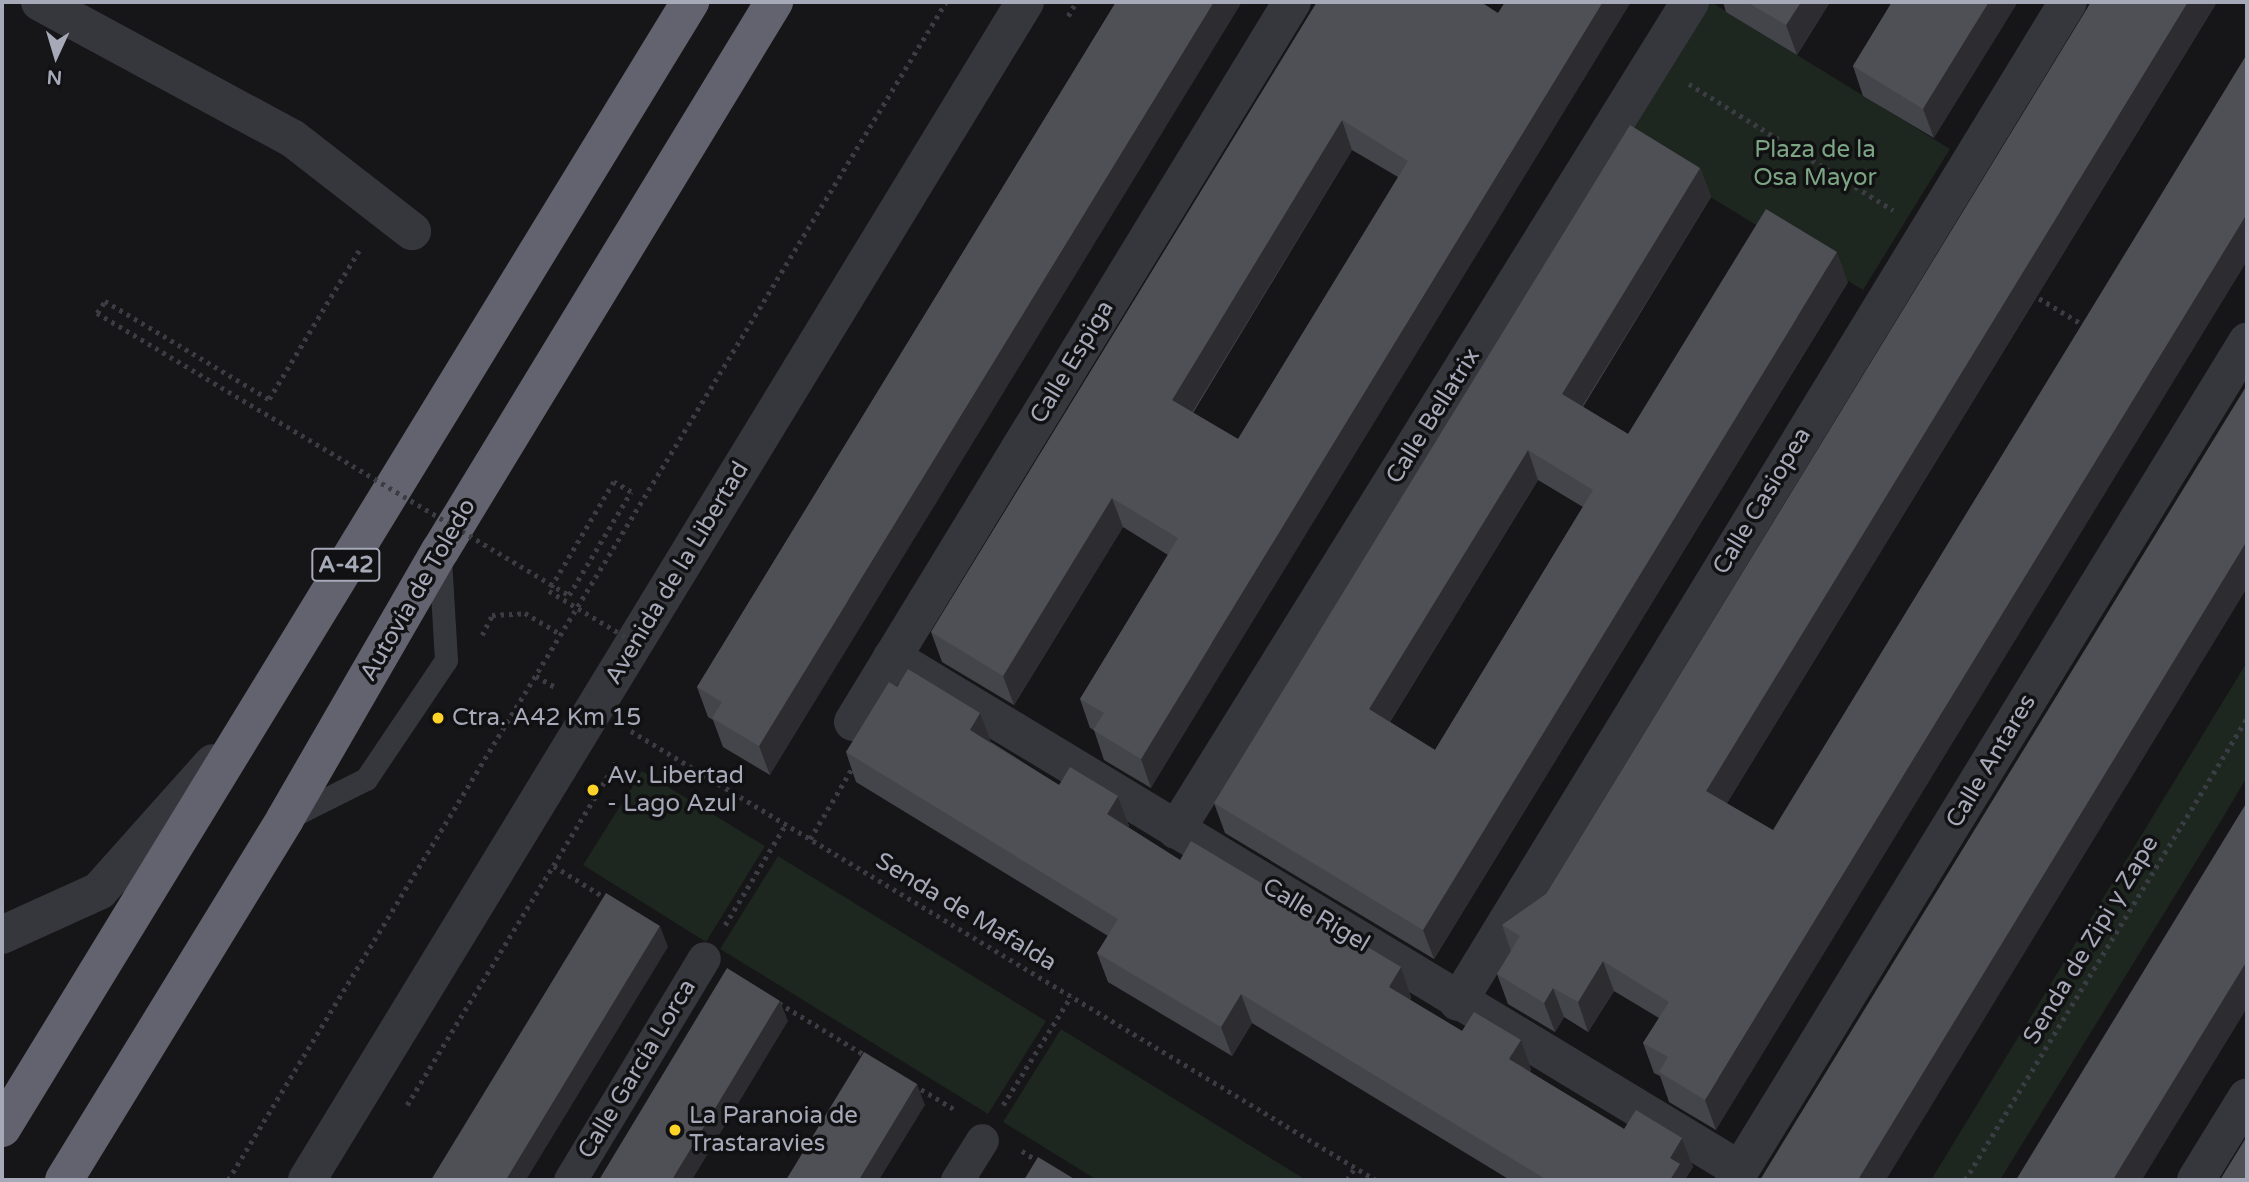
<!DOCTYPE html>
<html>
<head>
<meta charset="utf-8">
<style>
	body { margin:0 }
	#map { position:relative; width:2249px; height:1182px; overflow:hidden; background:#161517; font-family:"Varela Round",sans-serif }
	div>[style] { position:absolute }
	.green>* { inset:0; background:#1d261f }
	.path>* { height:4.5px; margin-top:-2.25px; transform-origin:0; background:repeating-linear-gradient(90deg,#3c3d44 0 3.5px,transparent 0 8.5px) }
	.service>* { height:23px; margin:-11.5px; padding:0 11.5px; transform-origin:11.5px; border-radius:11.5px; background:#36363d }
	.pedestrian>* { height:33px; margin:-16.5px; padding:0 16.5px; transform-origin:16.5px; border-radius:16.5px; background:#36363d }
	.minor>* { height:38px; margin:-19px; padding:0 19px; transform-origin:19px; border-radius:19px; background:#36363d }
	.tertiary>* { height:38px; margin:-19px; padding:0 19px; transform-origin:19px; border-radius:19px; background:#36363d }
	.motorway>* { height:38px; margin:-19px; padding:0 19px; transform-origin:19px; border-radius:19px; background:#62636e }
	.path-bridge>* { height:4.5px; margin-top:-2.25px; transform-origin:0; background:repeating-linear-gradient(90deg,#3c3d44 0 3.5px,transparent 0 8.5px) }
	.wall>* { inset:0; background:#44454a }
	.shaded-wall>* { inset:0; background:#2d2d31 }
	.building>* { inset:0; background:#4f4f56 }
	.dots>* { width:19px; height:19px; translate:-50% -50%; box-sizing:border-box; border:4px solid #111012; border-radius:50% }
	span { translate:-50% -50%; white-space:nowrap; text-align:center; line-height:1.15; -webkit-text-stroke:7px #111012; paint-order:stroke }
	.shield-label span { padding:2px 5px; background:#111012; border:2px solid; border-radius:5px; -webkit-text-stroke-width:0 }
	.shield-label { font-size:23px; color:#a6a9b8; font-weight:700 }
	.park-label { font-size:24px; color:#7ca584 }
	.street-label { font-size:24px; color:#a6a9b8 }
	.poi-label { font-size:24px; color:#a6a9b8 }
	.left { translate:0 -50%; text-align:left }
	.frame { position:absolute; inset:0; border:4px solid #a6a9b8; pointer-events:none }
	.north { position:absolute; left:21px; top:21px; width:70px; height:70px; -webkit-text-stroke:5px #111012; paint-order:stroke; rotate:184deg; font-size:19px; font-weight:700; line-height:28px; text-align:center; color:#a6a9b8 }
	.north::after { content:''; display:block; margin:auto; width:24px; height:32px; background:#a6a9b8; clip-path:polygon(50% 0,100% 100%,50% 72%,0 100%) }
</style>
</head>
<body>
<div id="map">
	<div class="green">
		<i style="clip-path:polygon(1711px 2px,1950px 149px,1863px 290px,1623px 144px)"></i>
		<i style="clip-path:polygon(2247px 662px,2247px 777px,2224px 816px,2000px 1180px,1931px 1180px)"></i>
		<i style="clip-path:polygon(642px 771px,765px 846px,706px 942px,583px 865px)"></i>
		<i style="clip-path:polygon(778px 856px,1046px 1021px,988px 1114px,720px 949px)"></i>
		<i style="clip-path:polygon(1061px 1029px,1306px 1180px,1097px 1180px,1003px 1122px)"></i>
	</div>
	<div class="path">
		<i style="left:1068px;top:16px;width:16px;rotate:-60deg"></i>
		<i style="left:1689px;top:84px;width:240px;rotate:31.7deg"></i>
		<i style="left:2032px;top:294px;width:62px;rotate:31.1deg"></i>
		<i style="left:97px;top:313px;width:14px;rotate:-56deg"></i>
		<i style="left:105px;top:301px;width:191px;rotate:30.9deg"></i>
		<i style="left:269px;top:399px;width:178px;rotate:-58.8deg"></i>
		<i style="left:482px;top:635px;width:22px;rotate:-63deg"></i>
		<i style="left:492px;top:615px;width:33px;rotate:-3deg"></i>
		<i style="left:525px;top:613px;width:43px;rotate:30.7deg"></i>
		<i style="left:536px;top:676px;width:24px;rotate:30deg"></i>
		<i style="left:631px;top:731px;width:870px;rotate:31.08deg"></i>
		<i style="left:810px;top:839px;width:86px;rotate:-59.3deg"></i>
		<i style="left:554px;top:866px;width:62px;rotate:31.9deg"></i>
		<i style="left:725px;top:925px;width:118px;rotate:-58.9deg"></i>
		<i style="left:779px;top:1003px;width:104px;rotate:31.2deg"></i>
		<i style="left:914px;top:1085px;width:47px;rotate:31deg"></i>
		<i style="left:407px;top:1105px;width:401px;rotate:-58.6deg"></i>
		<i style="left:1003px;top:1105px;width:128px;rotate:-58deg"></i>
		<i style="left:1022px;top:1151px;width:22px;rotate:32deg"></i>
		<i style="left:228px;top:1180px;width:1380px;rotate:-58.64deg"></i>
		<i style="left:1347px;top:1180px;width:15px;rotate:-58deg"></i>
		<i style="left:1965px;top:1180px;width:541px;rotate:-58.6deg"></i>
	</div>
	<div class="service">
		<i style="left:288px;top:818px;width:87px;rotate:-26.6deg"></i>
		<i style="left:366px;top:779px;width:143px;rotate:-56.1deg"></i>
		<i style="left:446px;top:660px;width:102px;rotate:-93.4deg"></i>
	</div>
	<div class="pedestrian">
		<i style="left:570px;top:1180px;width:259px;rotate:-58.9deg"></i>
		<i style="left:957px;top:1180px;width:47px;rotate:-58deg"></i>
	</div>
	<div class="minor">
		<i style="left:40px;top:2px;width:286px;rotate:28.4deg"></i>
		<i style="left:292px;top:138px;width:152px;rotate:37.8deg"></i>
		<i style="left:892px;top:657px;width:991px;rotate:31.17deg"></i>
		<i style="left:853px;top:722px;width:843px;rotate:-58.63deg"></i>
		<i style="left:1176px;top:830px;width:975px;rotate:-58.17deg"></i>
		<i style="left:2px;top:935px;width:107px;rotate:-24.4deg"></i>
		<i style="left:99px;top:891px;width:171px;rotate:-48.3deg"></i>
		<i style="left:1458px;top:1002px;width:1171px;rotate:-58.62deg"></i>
		<i style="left:1734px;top:1180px;width:983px;rotate:-58.53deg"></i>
		<i style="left:2196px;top:1180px;width:97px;rotate:-58.4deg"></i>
	</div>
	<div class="tertiary">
		<i style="left:307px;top:1180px;width:1380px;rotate:-58.64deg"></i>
	</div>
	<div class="motorway">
		<i style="left:2px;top:1128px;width:1320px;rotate:-58.57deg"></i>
		<i style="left:64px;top:1180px;width:423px;rotate:-58.5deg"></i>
		<i style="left:285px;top:819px;width:310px;rotate:-60deg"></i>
		<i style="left:440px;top:551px;width:643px;rotate:-58.68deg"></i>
	</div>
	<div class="path-bridge">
		<i style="left:97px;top:313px;width:550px;rotate:30.86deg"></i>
		<i style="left:569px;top:595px;width:120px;rotate:-59deg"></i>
		<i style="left:631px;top:492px;width:20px;rotate:-150deg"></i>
		<i style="left:614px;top:482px;width:127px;rotate:120.8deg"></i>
		<i style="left:549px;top:591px;width:99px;rotate:31deg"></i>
	</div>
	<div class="wall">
		<i style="clip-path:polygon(1116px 2px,770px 775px,723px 747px,713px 720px,708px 717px,697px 687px)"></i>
		<i style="clip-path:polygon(evenodd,1317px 2px,1481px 2px,1151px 788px,1104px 760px,1094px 730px,1090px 728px,1080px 699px,1168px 555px,1123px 527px,1014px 705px,942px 662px,931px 632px,1317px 2px,1352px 150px,1398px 177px,1238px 439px,1193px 413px,1352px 150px)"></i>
		<i style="clip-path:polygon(1723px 2px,1830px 2px,1797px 55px,1726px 12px)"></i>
		<i style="clip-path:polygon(1892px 2px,1934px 138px,1863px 96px,1853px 66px)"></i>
		<i style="clip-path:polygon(2217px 2px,1727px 803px,1716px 1130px,1669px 1102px,1660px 1076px,1654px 1073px,1643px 1043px,1659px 1018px,1614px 991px,1588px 1032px,1564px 1017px,1555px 1032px,1508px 1004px,1497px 974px,1511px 951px,1502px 925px,1546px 894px)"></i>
		<i style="clip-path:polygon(evenodd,1700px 168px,1711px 197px,1583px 407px,1628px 434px,1848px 282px,1434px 959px,1225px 833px,1214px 803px,1700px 168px,1538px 480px,1583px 507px,1435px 750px,1390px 722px,1538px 480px)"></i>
		<i style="clip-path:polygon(897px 687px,991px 742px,1059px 785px,1118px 796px,1129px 826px,1128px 827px,1180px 860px,1411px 997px,1410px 1000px,1462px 1031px,1531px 1069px,1530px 1072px,1624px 1129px,1682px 1138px,1693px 1167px,1685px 1179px,1686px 1180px,1510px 1180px,1252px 1023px,1232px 1056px,1108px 982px,1097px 953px,1108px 936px,856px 782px,846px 752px)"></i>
	</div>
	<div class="shaded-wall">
		<i style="clip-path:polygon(1214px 2px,1242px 2px,770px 775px,759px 746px)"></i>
		<i style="clip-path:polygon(1603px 2px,1631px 2px,1151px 788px,1141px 759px)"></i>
		<i style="clip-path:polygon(1801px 2px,1830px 2px,1797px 55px,1786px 25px)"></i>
		<i style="clip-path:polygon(1989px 2px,2018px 2px,1934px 138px,1923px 109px)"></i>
		<i style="clip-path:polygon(2188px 2px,2217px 2px,1716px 821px,1706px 791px)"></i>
		<i style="clip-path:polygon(1342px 120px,1352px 150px,1182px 429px,1172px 400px)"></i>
		<i style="clip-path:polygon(1700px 168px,1711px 197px,1572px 423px,1562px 394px)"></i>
		<i style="clip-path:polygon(2247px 214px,2247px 261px,1716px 1130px,1705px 1100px)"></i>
		<i style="clip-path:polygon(1837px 252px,1848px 282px,1434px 959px,1423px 930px)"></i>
		<i style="clip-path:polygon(1528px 450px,1538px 480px,1380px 738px,1369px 709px)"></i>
		<i style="clip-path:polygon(1112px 498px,1123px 527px,1014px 705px,1003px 676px)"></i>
		<i style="clip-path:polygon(2247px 541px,2247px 588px,1886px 1180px,1858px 1180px)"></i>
		<i style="clip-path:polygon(980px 713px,991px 742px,981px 760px,970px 730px)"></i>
		<i style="clip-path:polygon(1118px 796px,1129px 826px,1118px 843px,1107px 814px)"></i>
		<i style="clip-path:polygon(660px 926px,668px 947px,526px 1180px,506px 1180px)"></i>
		<i style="clip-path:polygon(1603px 961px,1614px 991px,1588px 1032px,1578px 1002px)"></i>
		<i style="clip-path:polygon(2247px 961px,2247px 1008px,2142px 1180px,2113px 1180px)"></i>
		<i style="clip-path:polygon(1401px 967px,1411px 997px,1399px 1016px,1389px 987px)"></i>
		<i style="clip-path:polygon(1553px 988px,1564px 1017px,1555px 1032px,1544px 1003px)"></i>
		<i style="clip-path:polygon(1241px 994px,1252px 1023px,1232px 1056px,1221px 1027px)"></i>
		<i style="clip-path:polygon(780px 1001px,788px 1021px,692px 1180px,672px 1180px)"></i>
		<i style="clip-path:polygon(1521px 1040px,1531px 1069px,1519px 1088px,1509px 1059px)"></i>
		<i style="clip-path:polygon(917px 1084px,925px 1105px,879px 1180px,859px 1180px)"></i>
		<i style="clip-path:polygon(1682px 1138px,1693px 1167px,1685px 1179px,1686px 1180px,1670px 1180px,1670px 1158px)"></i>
	</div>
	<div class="building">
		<i style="clip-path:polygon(1116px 2px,1214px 2px,759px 746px,712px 718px,722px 702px,697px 687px)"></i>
		<i style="clip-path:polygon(evenodd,1317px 2px,1481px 2px,1498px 13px,1505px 2px,1603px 2px,1141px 759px,1093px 730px,1104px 713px,1080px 699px,1178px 538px,1112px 498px,1003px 676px,931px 632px,1317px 2px,1342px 120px,1408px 161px,1238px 439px,1172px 400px,1342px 120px)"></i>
		<i style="clip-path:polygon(1747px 2px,1801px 2px,1786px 25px)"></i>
		<i style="clip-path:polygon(1892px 2px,1989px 2px,1923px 109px,1853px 66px)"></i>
		<i style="clip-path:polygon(2091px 2px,2188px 2px,1706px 791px,1773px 830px,2247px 54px,2247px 214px,1705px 1100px,1659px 1072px,1668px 1057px,1643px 1043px,1669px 1002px,1603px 961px,1578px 1002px,1553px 988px,1544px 1003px,1497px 974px,1520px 936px,1502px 925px,1546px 894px)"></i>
		<i style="clip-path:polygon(evenodd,1630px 125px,1700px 168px,1562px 394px,1628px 434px,1766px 209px,1837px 252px,1423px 930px,1214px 803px,1630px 125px,1528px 450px,1593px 490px,1435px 750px,1369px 709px,1528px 450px)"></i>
		<i style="clip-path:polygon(2247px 385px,2247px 541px,1858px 1180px,1760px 1180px)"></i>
		<i style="clip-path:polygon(908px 669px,980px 713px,970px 730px,1002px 750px,1059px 785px,1070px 767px,1118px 796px,1107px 814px,1180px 860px,1191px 841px,1401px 967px,1389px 987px,1462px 1031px,1474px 1012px,1521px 1040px,1509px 1059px,1624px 1129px,1636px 1110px,1682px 1138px,1670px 1158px,1680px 1164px,1670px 1180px,1547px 1180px,1241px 994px,1221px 1027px,1097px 953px,1118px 919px,846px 752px,889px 682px,897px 687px)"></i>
		<i style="clip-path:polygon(2247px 802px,2247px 961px,2113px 1180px,2016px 1180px)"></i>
		<i style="clip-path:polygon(606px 893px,660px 926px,506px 1180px,431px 1180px)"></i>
		<i style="clip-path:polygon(727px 968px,780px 1001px,672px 1180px,599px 1180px)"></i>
		<i style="clip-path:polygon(864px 1052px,917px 1084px,859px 1180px,786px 1180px)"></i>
		<i style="clip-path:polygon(2247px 1136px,2247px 1180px,2220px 1180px)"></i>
		<i style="clip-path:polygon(1038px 1157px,1076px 1180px,1024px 1180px)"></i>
	</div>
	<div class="dots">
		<i style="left:438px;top:718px;background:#fdd328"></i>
		<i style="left:593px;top:790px;background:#fdd328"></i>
		<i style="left:675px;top:1130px;background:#fdd328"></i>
	</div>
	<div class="shield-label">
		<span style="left:346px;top:565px">A-42</span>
	</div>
	<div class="park-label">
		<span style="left:1815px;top:164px">Plaza de la<br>Osa Mayor</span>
	</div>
	<div class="street-label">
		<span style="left:1072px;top:362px;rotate:-59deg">Calle Espiga</span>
		<span style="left:1433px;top:416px;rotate:-58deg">Calle Bellatrix</span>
		<span style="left:1762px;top:501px;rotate:-59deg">Calle Casiopea</span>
		<span style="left:677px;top:573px;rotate:-59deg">Avenida de la Libertad</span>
		<span style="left:418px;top:590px;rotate:-60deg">Autovía de Toledo</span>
		<span style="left:1991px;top:761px;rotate:-59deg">Calle Antares</span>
		<span style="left:966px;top:912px;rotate:31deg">Senda de Mafalda</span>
		<span style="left:1316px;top:915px;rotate:31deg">Calle Rigel</span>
		<span style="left:2091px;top:940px;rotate:-59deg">Senda de Zipi y Zape</span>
		<span style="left:637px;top:1069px;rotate:-59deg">Calle García Lorca</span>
	</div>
	<div class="poi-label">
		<span class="left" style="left:452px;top:718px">Ctra. A42 Km 15</span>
		<span class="left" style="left:607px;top:790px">Av. Libertad<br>- Lago Azul</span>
		<span class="left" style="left:689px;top:1130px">La Paranoia de<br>Trastaravies</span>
	</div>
	<div class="frame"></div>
	<div class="north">N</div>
</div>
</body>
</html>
